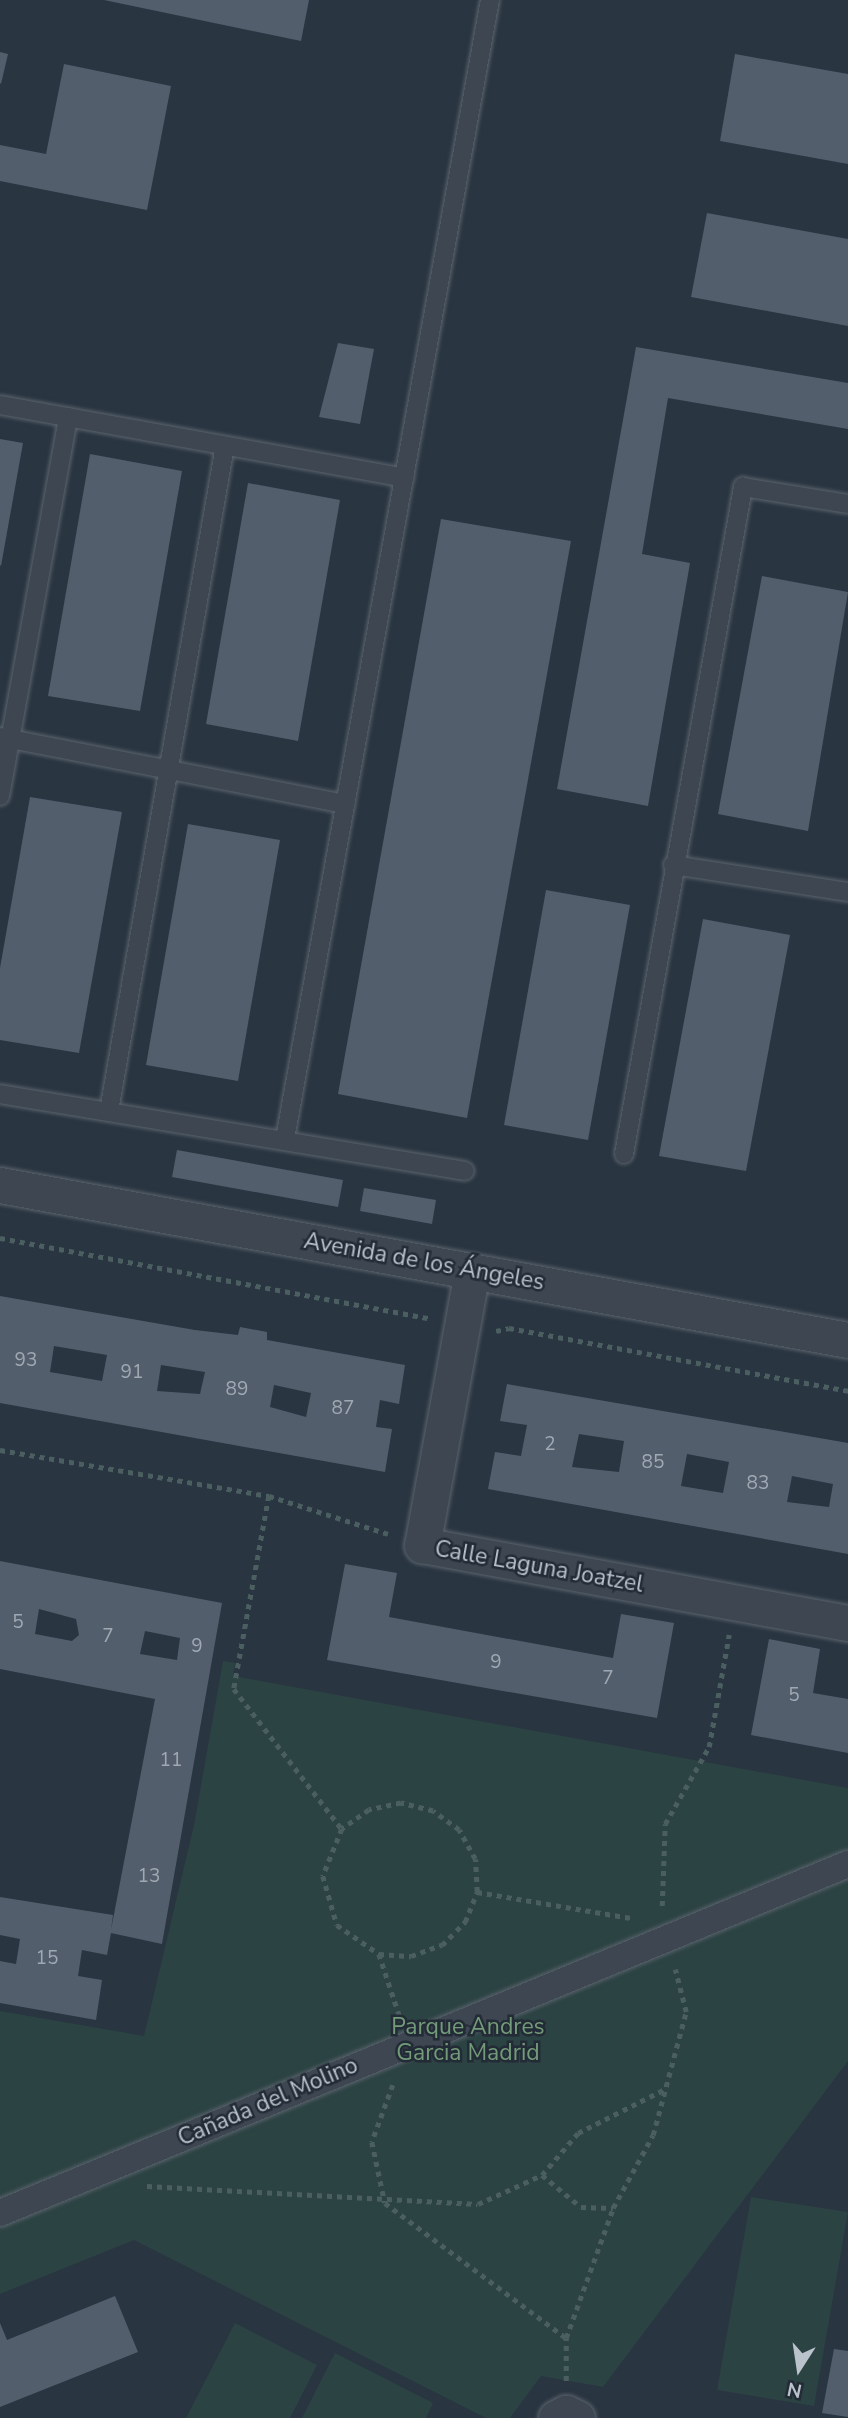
<!DOCTYPE html>
<html>
<head>
<meta charset="utf-8">
<style>
	body { margin:0 }
	#map { position:relative; width:848px; height:2418px; overflow:hidden; background:#293541; font-family:"Nunito Sans",sans-serif }
	div>[style] { position:absolute }
	.green>* { inset:0; background:#2c4343 }
	.building>* { inset:0; background:#525e6c }
	.path>* { height:4.5px; margin-top:-2.25px; transform-origin:0; background:repeating-linear-gradient(90deg,#4b5f61 0 5px,transparent 0 10px) }
	.roads { filter:drop-shadow(0 0 2px #5b646e) drop-shadow(0 0 2px #5b646e) }
	.service>* { height:18px; margin:-9px; padding:0 9px; transform-origin:9px; border-radius:9px; background:#3d4651 }
	.pedestrian>* { height:26px; margin:-13px; padding:0 13px; transform-origin:13px; border-radius:13px; background:#3d4651 }
	.minor>* { height:35px; margin:-17.5px; padding:0 17.5px; transform-origin:17.5px; border-radius:17.5px; background:#3d4651 }
	span { translate:-50% -50%; white-space:nowrap; text-align:center; line-height:1.15; -webkit-text-stroke:5px #222b36; paint-order:stroke }
	.number-label { font-size:19px; color:#a0a9b3 }
	.number-label span { -webkit-text-stroke-width:0 }
	.street-label { font-size:23px; color:#bac2cb }
	.park-label { font-size:23px; color:#739a79 }
	.north { position:absolute; left:764px; top:2334px; width:70px; height:70px; -webkit-text-stroke:5px #222b36; paint-order:stroke; rotate:192deg; font-size:19px; font-weight:700; line-height:28px; text-align:center; color:#bac2cb }
	.north::after { content:''; display:block; margin:auto; width:24px; height:32px; background:#bac2cb; clip-path:polygon(50% 0,100% 100%,50% 72%,0 100%) }
</style>
</head>
<body>
<div id="map">
	<div class="green">
		<i style="clip-path:polygon(223px 1661px,235px 1663px,233px 1676px,848px 1788px,848px 2061px,603px 2387px,541px 2376px,510px 2418px,486px 2418px,134px 2240px,0 2294px,0 2011px,144px 2036px,194px 1825px)"></i>
		<i style="clip-path:polygon(751px 2197px,848px 2212px,814px 2406px,717px 2390px)"></i>
		<i style="clip-path:polygon(235px 2323px,317px 2365px,290px 2418px,186px 2418px)"></i>
		<i style="clip-path:polygon(335px 2353px,433px 2403px,426px 2418px,302px 2418px)"></i>
	</div>
	<div class="building">
		<i style="clip-path:polygon(104px 0,309px 0,301px 41px)"></i>
		<i style="clip-path:polygon(0 52px,8px 54px,1px 84px,0 83px)"></i>
		<i style="clip-path:polygon(735px 54px,848px 74px,848px 164px,720px 141px)"></i>
		<i style="clip-path:polygon(64px 64px,171px 86px,147px 210px,0 181px,0 145px,46px 154px)"></i>
		<i style="clip-path:polygon(707px 213px,848px 239px,848px 326px,691px 297px)"></i>
		<i style="clip-path:polygon(338px 343px,374px 349px,360px 424px,319px 417px)"></i>
		<i style="clip-path:polygon(636px 347px,848px 383px,848px 429px,668px 398px,642px 554px,690px 563px,648px 806px,557px 789px)"></i>
		<i style="clip-path:polygon(0 439px,23px 443px,1px 566px,0 565px)"></i>
		<i style="clip-path:polygon(90px 454px,182px 471px,140px 711px,48px 696px)"></i>
		<i style="clip-path:polygon(248px 483px,340px 500px,298px 741px,206px 724px)"></i>
		<i style="clip-path:polygon(441px 519px,571px 541px,467px 1118px,338px 1094px)"></i>
		<i style="clip-path:polygon(762px 576px,848px 592px,808px 831px,718px 814px)"></i>
		<i style="clip-path:polygon(30px 797px,122px 812px,79px 1053px,0 1040px,0 968px)"></i>
		<i style="clip-path:polygon(188px 824px,280px 840px,238px 1081px,146px 1065px)"></i>
		<i style="clip-path:polygon(546px 890px,630px 905px,588px 1140px,504px 1125px)"></i>
		<i style="clip-path:polygon(703px 919px,790px 935px,746px 1171px,659px 1156px)"></i>
		<i style="clip-path:polygon(177px 1150px,343px 1180px,338px 1207px,172px 1177px)"></i>
		<i style="clip-path:polygon(364px 1188px,436px 1200px,432px 1224px,360px 1211px)"></i>
		<i style="clip-path:polygon(evenodd,0 1296px,195px 1330px,238px 1335px,240px 1327px,267px 1332px,267px 1340px,405px 1365px,399px 1404px,380px 1400px,376px 1427px,392px 1429px,385px 1472px,0 1403px,0 1296px,54px 1346px,107px 1355px,102px 1381px,50px 1372px,54px 1346px,0 1296px,161px 1365px,205px 1372px,200px 1394px,157px 1391px,161px 1365px,0 1296px,274px 1385px,311px 1393px,306px 1417px,270px 1407px,274px 1385px)"></i>
		<i style="clip-path:polygon(evenodd,507px 1384px,848px 1443px,848px 1554px,488px 1489px,495px 1452px,521px 1456px,527px 1425px,500px 1421px,507px 1384px,579px 1434px,624px 1441px,619px 1472px,572px 1467px,579px 1434px,507px 1384px,687px 1454px,729px 1462px,723px 1493px,681px 1486px,687px 1454px,507px 1384px,792px 1476px,833px 1484px,829px 1507px,787px 1502px,792px 1476px)"></i>
		<i style="clip-path:polygon(evenodd,0 1561px,222px 1603px,162px 1944px,111px 1933px,107px 1955px,82px 1950px,78px 1976px,102px 1980px,96px 2020px,0 2003px,0 1961px,16px 1964px,20px 1939px,0 1935px,0 1897px,113px 1915px,111px 1930px,155px 1699px,0 1669px,0 1561px,39px 1609px,76px 1619px,79px 1635px,72px 1641px,35px 1634px,39px 1609px,0 1561px,145px 1631px,180px 1638px,177px 1660px,140px 1654px,145px 1631px)"></i>
		<i style="clip-path:polygon(345px 1564px,397px 1573px,389px 1617px,613px 1658px,621px 1614px,674px 1623px,657px 1718px,327px 1660px)"></i>
		<i style="clip-path:polygon(769px 1639px,820px 1649px,813px 1693px,848px 1699px,848px 1753px,751px 1735px)"></i>
		<i style="clip-path:polygon(115px 2296px,138px 2352px,0 2407px,0 2323px,7px 2340px)"></i>
		<i style="clip-path:polygon(834px 2349px,848px 2351px,848px 2417px,822px 2413px)"></i>
	</div>
	<div class="path">
		<i style="left:0;top:1238px;width:436px;rotate:10.6deg"></i>
		<i style="left:496px;top:1331px;width:13px;rotate:-13deg"></i>
		<i style="left:509px;top:1328px;width:345px;rotate:10.5deg"></i>
		<i style="left:0;top:1450px;width:273px;rotate:9.7deg"></i>
		<i style="left:269px;top:1496px;width:125px;rotate:17.7deg"></i>
		<i style="left:269px;top:1496px;width:196px;rotate:100.3deg"></i>
		<i style="left:234px;top:1689px;width:177px;rotate:52.4deg"></i>
		<i style="left:477px;top:1892px;width:156px;rotate:9.6deg"></i>
		<i style="left:662px;top:1906px;width:82px;rotate:-87.9deg"></i>
		<i style="left:665px;top:1824px;width:89px;rotate:-60.3deg"></i>
		<i style="left:709px;top:1747px;width:114px;rotate:-79.9deg"></i>
		<i style="left:379px;top:1954px;width:32px;rotate:4deg"></i>
		<i style="left:411px;top:1956px;width:33px;rotate:-20deg"></i>
		<i style="left:442px;top:1945px;width:33px;rotate:-45deg"></i>
		<i style="left:465px;top:1922px;width:32px;rotate:-68deg"></i>
		<i style="left:477px;top:1892px;width:33px;rotate:-93deg"></i>
		<i style="left:475px;top:1859px;width:33px;rotate:-119deg"></i>
		<i style="left:459px;top:1830px;width:32px;rotate:-144deg"></i>
		<i style="left:433px;top:1811px;width:33px;rotate:-166deg"></i>
		<i style="left:401px;top:1803px;width:33px;rotate:168deg"></i>
		<i style="left:369px;top:1810px;width:33px;rotate:145deg"></i>
		<i style="left:342px;top:1829px;width:51px;rotate:112deg"></i>
		<i style="left:323px;top:1876px;width:51px;rotate:74.1deg"></i>
		<i style="left:337px;top:1925px;width:51px;rotate:34.6deg"></i>
		<i style="left:379px;top:1954px;width:66px;rotate:71.6deg"></i>
		<i style="left:393px;top:2085px;width:61px;rotate:110.2deg"></i>
		<i style="left:372px;top:2142px;width:62px;rotate:78deg"></i>
		<i style="left:385px;top:2203px;width:226px;rotate:36.7deg"></i>
		<i style="left:542px;top:2175px;width:55px;rotate:-49.4deg"></i>
		<i style="left:578px;top:2133px;width:97px;rotate:-26.8deg"></i>
		<i style="left:147px;top:2186px;width:331px;rotate:3.1deg"></i>
		<i style="left:478px;top:2204px;width:70px;rotate:-24.4deg"></i>
		<i style="left:542px;top:2175px;width:50px;rotate:39.4deg"></i>
		<i style="left:581px;top:2207px;width:32px;rotate:2deg"></i>
		<i style="left:566px;top:2381px;width:43px;rotate:-90deg"></i>
		<i style="left:566px;top:2338px;width:138px;rotate:-70.1deg"></i>
		<i style="left:613px;top:2208px;width:83px;rotate:-61.3deg"></i>
		<i style="left:653px;top:2135px;width:127px;rotate:-75deg"></i>
		<i style="left:686px;top:2012px;width:44px;rotate:-104.3deg"></i>
	</div>
	<div class="roads">
		<div class="service">
			<i style="left:0;top:405px;width:411px;rotate:10.2deg"></i>
			<i style="left:0;top:737px;width:352px;rotate:11deg"></i>
			<i style="left:0;top:796px;width:385px;rotate:-79.8deg"></i>
			<i style="left:673px;top:865px;width:177px;rotate:8.8deg"></i>
			<i style="left:0;top:1094px;width:471px;rotate:9.4deg"></i>
			<i style="left:109px;top:1111px;width:675px;rotate:-80.11deg"></i>
			<i style="left:285px;top:1139px;width:1157px;rotate:-79.8deg"></i>
			<i style="left:624px;top:1154px;width:678px;rotate:-79.88deg"></i>
			<i style="left:743px;top:487px;width:106px;rotate:9.2deg"></i>
		</div>
		<div class="pedestrian">
			<i style="left:0;top:2213px;width:917px;rotate:-22.37deg"></i>
		</div>
		<div class="minor">
			<i style="left:0;top:1185px;width:862px;rotate:10.36deg"></i>
			<i style="left:472px;top:1271px;width:279px;rotate:100.3deg"></i>
			<i style="left:422px;top:1545px;width:433px;rotate:10.4deg"></i>
			<i style="left:556px;top:2418px;width:11px;rotate:-27deg"></i>
			<i style="left:566px;top:2413px;width:12px;rotate:24deg"></i>
		</div>
	</div>
	<div class="number-label">
		<span style="left:26px;top:1361px">93</span>
		<span style="left:132px;top:1373px">91</span>
		<span style="left:237px;top:1390px">89</span>
		<span style="left:343px;top:1409px">87</span>
		<span style="left:550px;top:1445px">2</span>
		<span style="left:653px;top:1463px">85</span>
		<span style="left:758px;top:1484px">83</span>
		<span style="left:18px;top:1623px">5</span>
		<span style="left:108px;top:1637px">7</span>
		<span style="left:197px;top:1647px">9</span>
		<span style="left:496px;top:1663px">9</span>
		<span style="left:608px;top:1679px">7</span>
		<span style="left:794px;top:1696px">5</span>
		<span style="left:171px;top:1761px">11</span>
		<span style="left:149px;top:1877px">13</span>
		<span style="left:47px;top:1959px">15</span>
	</div>
	<div class="street-label">
		<span style="left:424px;top:1262px;rotate:10deg">Avenida de los Ángeles</span>
		<span style="left:539px;top:1567px;rotate:10deg">Calle Laguna Joatzel</span>
		<span style="left:268px;top:2102px;rotate:-23deg">Cañada del Molino</span>
	</div>
	<div class="park-label">
		<span style="left:468px;top:2040px">Parque Andres<br>Garcia Madrid</span>
	</div>
	<div class="north">N</div>
</div>
</body>
</html>
